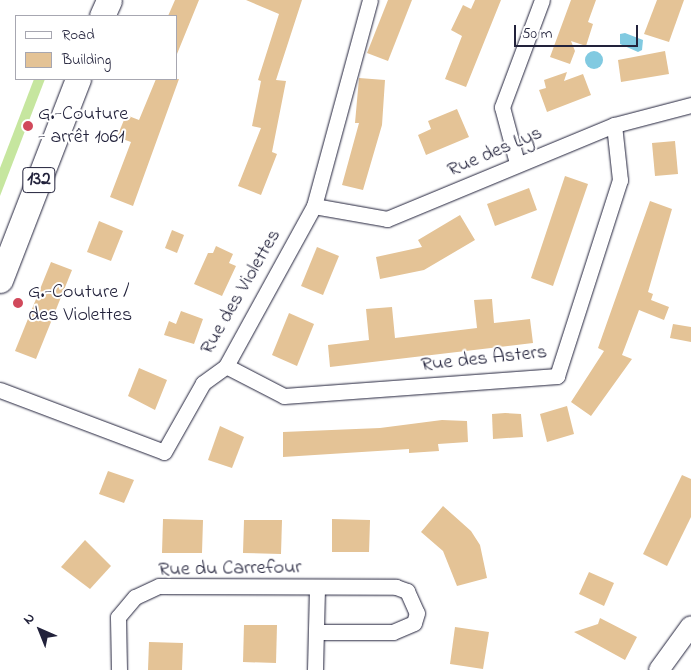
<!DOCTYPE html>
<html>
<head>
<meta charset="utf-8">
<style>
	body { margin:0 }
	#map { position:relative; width:691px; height:670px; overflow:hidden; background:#fff; font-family:"Indie Flower",sans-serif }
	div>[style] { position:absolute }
	.green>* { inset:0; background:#c6e69f }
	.water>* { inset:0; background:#81cae1 }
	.round { border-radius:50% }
	.building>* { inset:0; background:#e4c396 }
	.roads { filter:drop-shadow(0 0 1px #22223b) drop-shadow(0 0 1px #22223b) }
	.minor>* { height:15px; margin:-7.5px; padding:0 7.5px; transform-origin:7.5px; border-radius:7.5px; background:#fff }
	.tertiary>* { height:20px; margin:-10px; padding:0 10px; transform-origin:10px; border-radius:10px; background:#fff }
	.primary>* { height:25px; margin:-12.5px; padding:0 12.5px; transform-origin:12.5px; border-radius:12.5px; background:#fff }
	.dots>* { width:14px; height:14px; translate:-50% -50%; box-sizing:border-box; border:2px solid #fff; border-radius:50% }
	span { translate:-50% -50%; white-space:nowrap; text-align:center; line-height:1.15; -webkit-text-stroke:4px #fff; paint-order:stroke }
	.shield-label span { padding:1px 4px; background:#fff; border:1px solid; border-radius:4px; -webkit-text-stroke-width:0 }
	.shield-label { font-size:19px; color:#22223b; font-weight:700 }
	.poi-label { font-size:20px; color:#22223b }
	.left { translate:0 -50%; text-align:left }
	.street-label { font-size:20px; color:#22223b }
	.legend { position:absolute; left:15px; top:15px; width:162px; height:65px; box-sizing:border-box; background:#fff; border:1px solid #a7a7b1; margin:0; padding:6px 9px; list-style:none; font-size:15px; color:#22223b }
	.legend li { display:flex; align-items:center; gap:10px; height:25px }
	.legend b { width:25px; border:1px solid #a7a7b1 }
	.north { position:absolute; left:15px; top:605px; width:50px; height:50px; -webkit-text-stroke:4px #fff; paint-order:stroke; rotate:316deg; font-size:14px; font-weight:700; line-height:20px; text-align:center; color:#22223b }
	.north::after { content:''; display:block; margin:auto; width:18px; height:22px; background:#22223b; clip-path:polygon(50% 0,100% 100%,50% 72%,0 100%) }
	.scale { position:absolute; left:514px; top:25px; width:124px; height:22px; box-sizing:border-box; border:2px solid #22223b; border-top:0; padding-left:6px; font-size:15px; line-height:18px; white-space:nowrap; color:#22223b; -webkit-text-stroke:4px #fff; paint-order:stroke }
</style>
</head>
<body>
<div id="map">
	<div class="green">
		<i style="clip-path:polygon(34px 79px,45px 79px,0 196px,0 168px)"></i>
	</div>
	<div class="water">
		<i style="clip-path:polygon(625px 33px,643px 40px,642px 50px,638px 52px,620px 44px,620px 34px)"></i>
		<i class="round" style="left:585px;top:51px;width:18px;height:18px"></i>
	</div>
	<div class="building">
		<i style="clip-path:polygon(175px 0,199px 0,177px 54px,176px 16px,168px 16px)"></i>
		<i style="clip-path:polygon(246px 0,302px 0,276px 80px,286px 81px,272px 152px,277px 154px,261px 195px,238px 186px,261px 128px,252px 126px,261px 81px,258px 80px,279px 14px)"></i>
		<i style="clip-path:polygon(388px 0,412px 0,388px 61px,367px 53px)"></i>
		<i style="clip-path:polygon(475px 0,501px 0,466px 87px,445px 79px,462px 36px,451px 30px,463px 5px,471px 9px)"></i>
		<i style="clip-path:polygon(571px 0,596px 0,588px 22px,593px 24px,586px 46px,571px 41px,575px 51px,570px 64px,550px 57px)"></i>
		<i style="clip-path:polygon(657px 0,684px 0,669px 42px,644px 34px)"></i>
		<i style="clip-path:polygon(665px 51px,669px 74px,621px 82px,618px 60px)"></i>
		<i style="clip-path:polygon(567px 72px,564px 81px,583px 74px,591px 95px,547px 112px,539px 90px,546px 88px,544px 80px)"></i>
		<i style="clip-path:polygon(359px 78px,385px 80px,382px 125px,363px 190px,342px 185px,359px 123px,355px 123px)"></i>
		<i style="clip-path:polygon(156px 79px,179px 79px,133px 206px,110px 197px,131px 142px,117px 137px,126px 115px,139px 120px)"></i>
		<i style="clip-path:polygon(457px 109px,469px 137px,426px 155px,418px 135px,431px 129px,428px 121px)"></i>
		<i style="clip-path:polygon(675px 141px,678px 174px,655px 176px,652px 143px)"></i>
		<i style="clip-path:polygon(565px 176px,588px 184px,553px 286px,531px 278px)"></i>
		<i style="clip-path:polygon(529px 188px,537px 210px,495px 226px,487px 204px)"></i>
		<i style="clip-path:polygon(650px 201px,672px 209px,648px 292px,653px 294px,651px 300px,669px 307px,664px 320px,639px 310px,622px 355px,632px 359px,591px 416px,571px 402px,604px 351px,598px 348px)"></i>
		<i style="clip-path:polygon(460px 215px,475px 240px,424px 270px,380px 279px,376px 257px,422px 247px,418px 240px)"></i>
		<i style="clip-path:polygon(99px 221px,123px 231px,111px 261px,87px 252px)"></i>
		<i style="clip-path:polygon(172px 230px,184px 235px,177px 253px,165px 248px)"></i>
		<i style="clip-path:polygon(216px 246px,233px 254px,229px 263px,236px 266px,222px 296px,194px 284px,208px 253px,213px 253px)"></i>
		<i style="clip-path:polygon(317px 247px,339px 256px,323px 295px,301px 286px)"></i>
		<i style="clip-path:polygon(51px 262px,72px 270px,36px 359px,15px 351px)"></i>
		<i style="clip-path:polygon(492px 299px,494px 323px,530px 319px,533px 343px,330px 367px,328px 345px,369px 340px,366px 309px,392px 307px,395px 338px,477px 328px,474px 300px)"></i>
		<i style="clip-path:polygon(181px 311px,203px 319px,194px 344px,164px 335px,169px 321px,176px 324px)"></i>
		<i style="clip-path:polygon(289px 313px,314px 324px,297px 366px,272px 355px)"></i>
		<i style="clip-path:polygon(673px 324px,691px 327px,691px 342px,670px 338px)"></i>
		<i style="clip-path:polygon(139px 368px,167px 380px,155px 410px,128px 396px)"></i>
		<i style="clip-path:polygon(567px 406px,574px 434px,547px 442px,540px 414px)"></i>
		<i style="clip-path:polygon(505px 413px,521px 414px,523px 437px,493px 439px,492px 414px)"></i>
		<i style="clip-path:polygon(442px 420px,467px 421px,468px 442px,438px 444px,439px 451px,409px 453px,409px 449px,283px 457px,283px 432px,380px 428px)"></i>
		<i style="clip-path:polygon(220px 426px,244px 437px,232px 468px,208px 460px)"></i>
		<i style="clip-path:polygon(108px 471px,134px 480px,124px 503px,99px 494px)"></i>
		<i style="clip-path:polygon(682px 475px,691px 479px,691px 517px,667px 566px,643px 554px)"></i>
		<i style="clip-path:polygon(443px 506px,471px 531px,480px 545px,487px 578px,457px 586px,443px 551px,421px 532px)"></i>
		<i style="clip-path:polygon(163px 519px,203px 520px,202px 553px,162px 553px)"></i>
		<i style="clip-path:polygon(332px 519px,370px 520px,369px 552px,332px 552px)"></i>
		<i style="clip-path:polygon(244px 520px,282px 520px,281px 554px,243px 553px)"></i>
		<i style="clip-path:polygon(85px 540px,111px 566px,90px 589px,61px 567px)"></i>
		<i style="clip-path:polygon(589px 572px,614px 583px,604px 606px,579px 594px)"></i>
		<i style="clip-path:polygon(600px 618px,637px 637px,625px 660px,574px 632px,598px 624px)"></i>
		<i style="clip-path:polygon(244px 625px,277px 625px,276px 663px,243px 662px)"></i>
		<i style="clip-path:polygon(455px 627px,489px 632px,483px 669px,450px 664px)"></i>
		<i style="clip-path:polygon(149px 642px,183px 643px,182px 670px,148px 670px)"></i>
	</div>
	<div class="roads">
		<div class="minor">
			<i style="left:517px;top:163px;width:58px;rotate:-105deg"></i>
			<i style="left:502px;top:107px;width:114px;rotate:-69.5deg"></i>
			<i style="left:314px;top:206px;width:74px;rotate:10.1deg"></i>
			<i style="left:387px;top:219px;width:246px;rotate:-22.5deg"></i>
			<i style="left:614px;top:125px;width:80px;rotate:-14.6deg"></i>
			<i style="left:226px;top:366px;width:65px;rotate:27.3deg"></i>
			<i style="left:284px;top:396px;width:274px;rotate:-4.2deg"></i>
			<i style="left:557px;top:376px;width:206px;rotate:-72.2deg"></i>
			<i style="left:620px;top:180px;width:55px;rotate:-96.2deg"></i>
			<i style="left:0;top:390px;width:175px;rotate:20.7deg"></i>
			<i style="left:164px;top:452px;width:79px;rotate:-60.5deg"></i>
			<i style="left:203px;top:383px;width:29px;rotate:-36deg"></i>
			<i style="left:226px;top:366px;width:183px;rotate:-61.2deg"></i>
			<i style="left:314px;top:206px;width:213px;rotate:-74.8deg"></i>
			<i style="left:119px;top:670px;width:53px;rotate:-91.1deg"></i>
			<i style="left:118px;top:617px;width:26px;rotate:-50deg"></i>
			<i style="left:135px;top:597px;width:26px;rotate:-25deg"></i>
			<i style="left:159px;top:586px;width:237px;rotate:0.2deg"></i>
			<i style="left:396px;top:587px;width:12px;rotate:20deg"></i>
			<i style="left:407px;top:591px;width:24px;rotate:66deg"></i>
			<i style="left:417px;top:613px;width:10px;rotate:107deg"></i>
			<i style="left:414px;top:623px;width:23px;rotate:157deg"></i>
			<i style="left:393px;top:632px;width:77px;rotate:180deg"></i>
			<i style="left:315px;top:670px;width:82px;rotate:-88.6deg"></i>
		</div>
		<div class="tertiary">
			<i style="left:659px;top:670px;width:54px;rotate:-54deg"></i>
		</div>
		<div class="primary">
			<i style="left:102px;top:16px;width:17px;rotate:-66deg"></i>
			<i style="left:0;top:280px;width:216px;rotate:-68.8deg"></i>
		</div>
	</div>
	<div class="dots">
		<i style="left:28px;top:126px;background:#d1495b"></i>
		<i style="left:18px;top:303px;background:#d1495b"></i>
	</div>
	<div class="shield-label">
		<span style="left:39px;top:180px">132</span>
	</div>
	<div class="poi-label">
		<span class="left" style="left:38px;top:126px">G.-Couture<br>- arrêt 1061</span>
		<span class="left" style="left:28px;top:304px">G.-Couture /<br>des Violettes</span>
	</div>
	<div class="street-label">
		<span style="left:495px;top:152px;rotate:-23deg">Rue des Lys</span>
		<span style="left:241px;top:292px;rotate:-60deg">Rue des Violettes</span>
		<span style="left:484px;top:359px;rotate:-6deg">Rue des Asters</span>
		<span style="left:230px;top:569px;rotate:-1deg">Rue du Carrefour</span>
	</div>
	<ul class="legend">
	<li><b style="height:6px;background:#fff"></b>Road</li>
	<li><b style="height:14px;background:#e4c396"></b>Building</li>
	</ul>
	<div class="north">N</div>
	<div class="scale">50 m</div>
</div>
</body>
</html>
